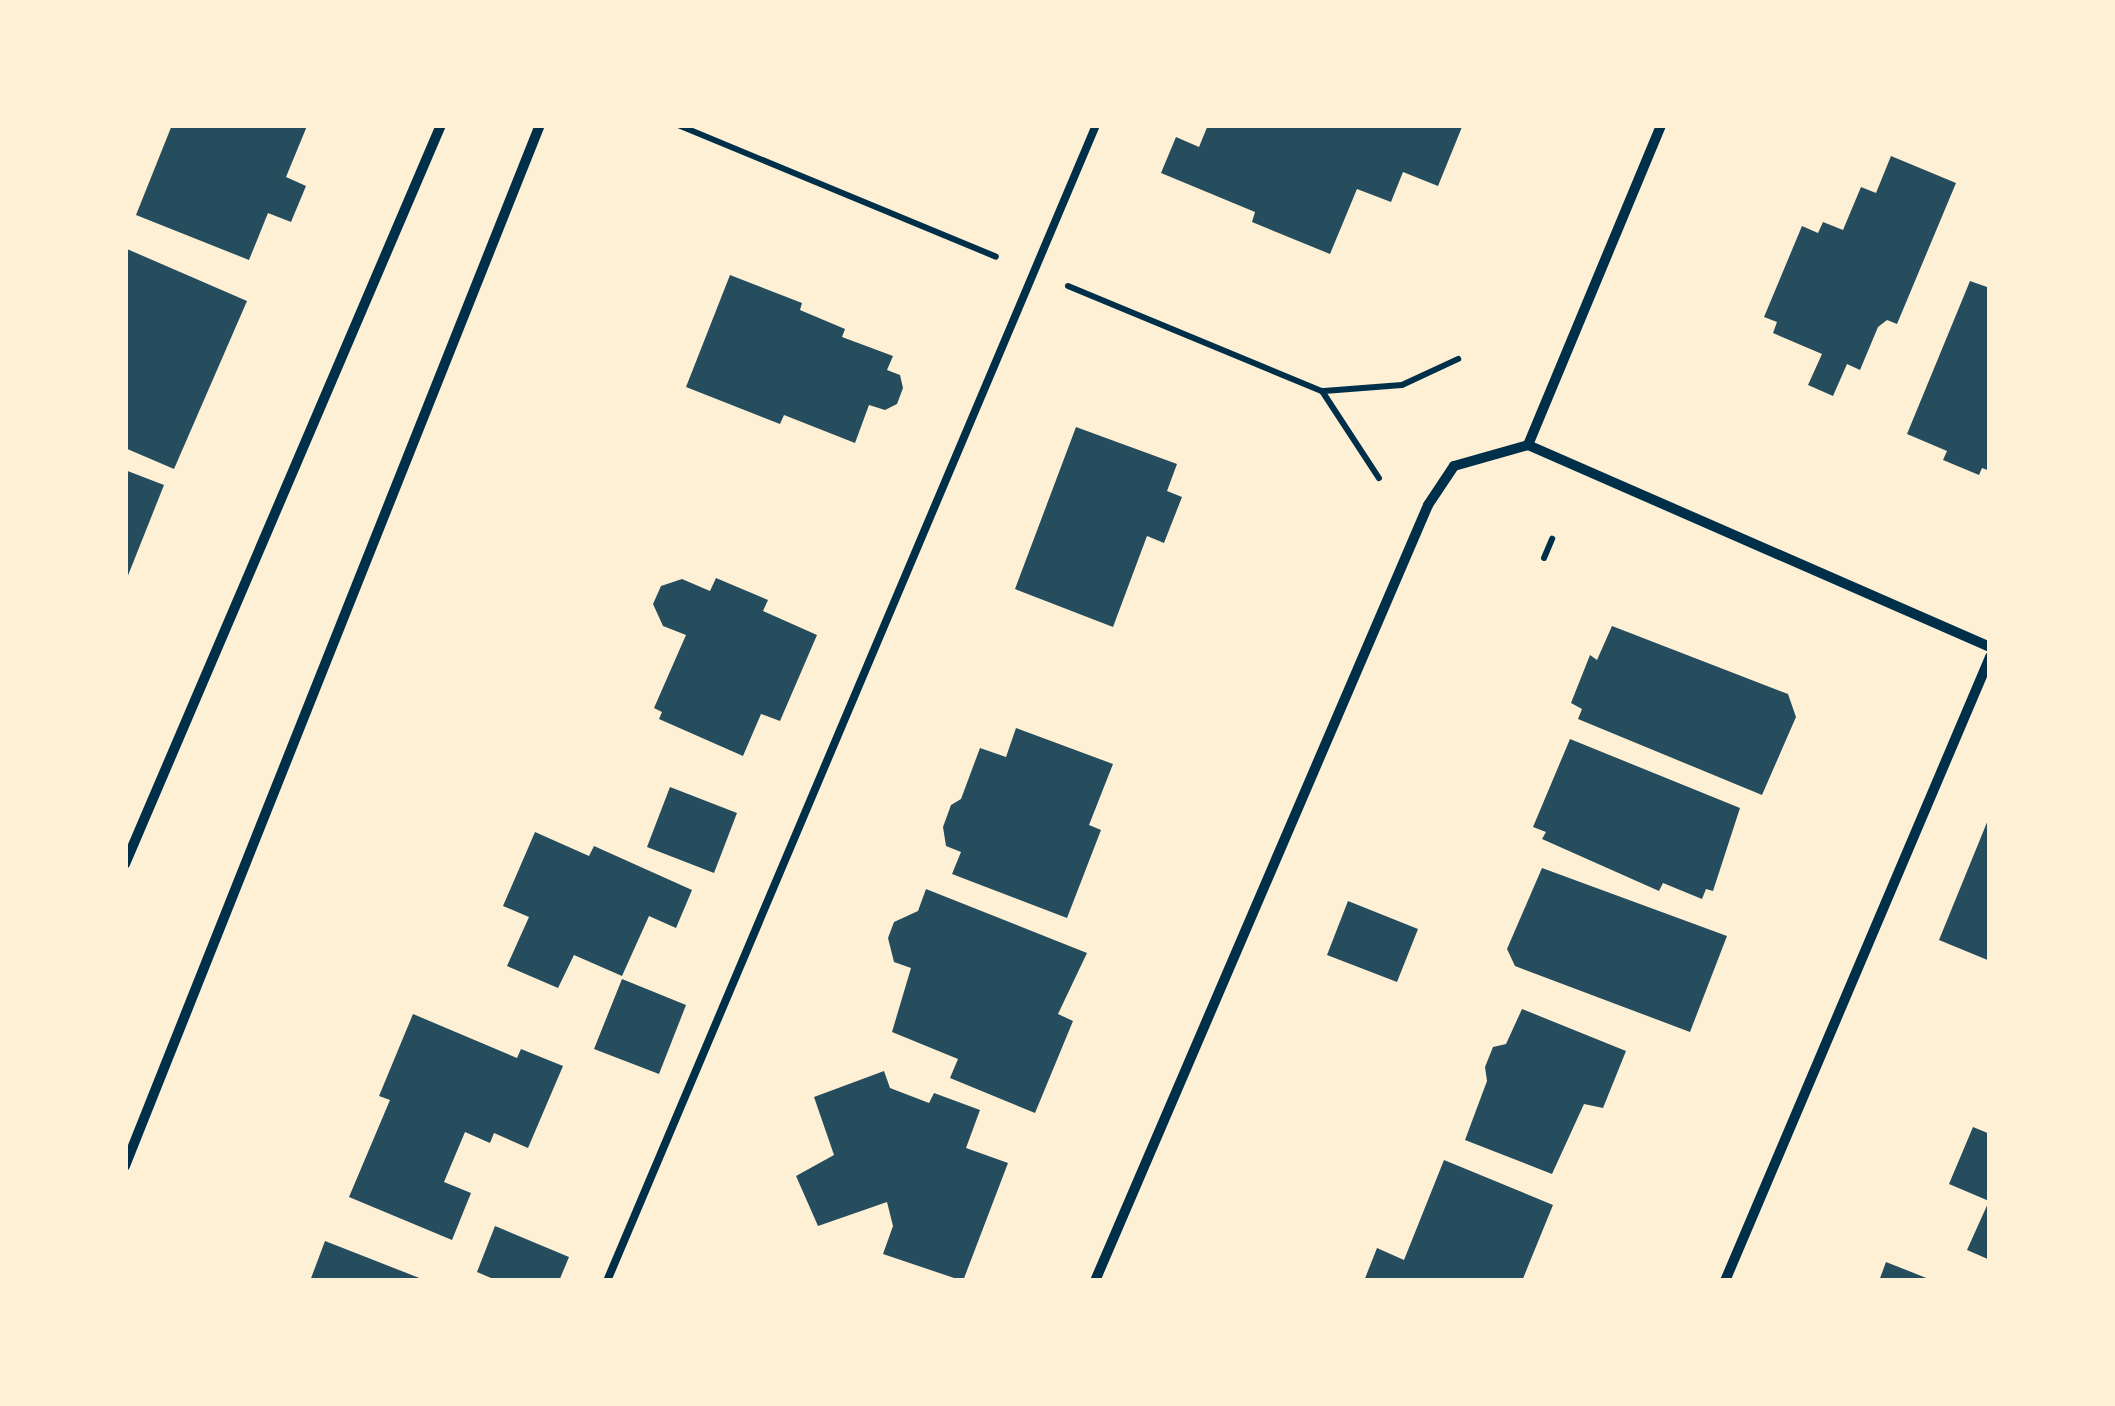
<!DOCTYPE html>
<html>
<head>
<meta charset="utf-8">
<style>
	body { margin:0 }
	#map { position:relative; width:2115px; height:1406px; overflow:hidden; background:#fdf0d5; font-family:"Source Sans 3",sans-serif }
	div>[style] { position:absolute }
	.building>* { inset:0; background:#264d5e }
	.path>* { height:6px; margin:-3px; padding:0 3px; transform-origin:3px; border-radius:3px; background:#003049 }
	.service>* { height:8px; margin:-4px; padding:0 4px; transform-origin:4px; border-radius:4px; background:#003049 }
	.minor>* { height:10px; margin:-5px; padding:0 5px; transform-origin:5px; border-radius:5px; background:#003049 }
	span { translate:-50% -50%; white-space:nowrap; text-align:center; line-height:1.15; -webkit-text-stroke:9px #fdf0d5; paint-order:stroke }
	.frame { position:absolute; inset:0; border:128px solid #fdf0d5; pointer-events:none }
</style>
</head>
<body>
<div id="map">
	<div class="building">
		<i style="clip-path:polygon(172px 125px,307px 126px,286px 177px,306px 186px,291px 222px,268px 213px,249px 260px,136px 215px)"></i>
		<i style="clip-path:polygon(1208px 125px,1457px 125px,1462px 127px,1438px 186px,1403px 172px,1391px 202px,1357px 189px,1330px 254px,1252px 222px,1255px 212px,1161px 173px,1176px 137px,1199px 147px)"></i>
		<i style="clip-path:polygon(1891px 156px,1956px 183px,1897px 324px,1887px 320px,1878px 327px,1860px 370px,1847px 364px,1833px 396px,1808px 385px,1822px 354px,1773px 333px,1777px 322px,1764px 317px,1802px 226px,1818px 233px,1823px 222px,1843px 230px,1861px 187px,1876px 193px)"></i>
		<i style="clip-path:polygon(127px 249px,247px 301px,174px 469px,125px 448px)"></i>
		<i style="clip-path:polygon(730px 275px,802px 303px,800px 310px,845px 329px,842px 337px,893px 356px,887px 370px,900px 375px,903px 388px,897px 404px,885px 410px,869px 405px,855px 443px,784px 415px,780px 424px,686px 387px)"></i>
		<i style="clip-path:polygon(1970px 281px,1990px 288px,1990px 471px,1982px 468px,1979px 475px,1943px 460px,1947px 451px,1907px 434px)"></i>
		<i style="clip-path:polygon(1076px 427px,1177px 464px,1167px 491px,1182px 497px,1164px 543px,1147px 536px,1113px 627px,1015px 589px)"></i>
		<i style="clip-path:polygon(125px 470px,164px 485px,125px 583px)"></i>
		<i style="clip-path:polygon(716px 578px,768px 600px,763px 611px,817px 635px,780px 721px,761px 714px,743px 756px,659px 719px,662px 712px,654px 708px,686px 635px,663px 626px,653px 604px,661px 586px,682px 579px,710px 591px)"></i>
		<i style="clip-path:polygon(1612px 626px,1788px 694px,1796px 717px,1762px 795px,1578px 719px,1582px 709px,1571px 703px,1590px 655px,1597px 660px)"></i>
		<i style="clip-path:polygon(1016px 728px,1113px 764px,1089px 825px,1101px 830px,1067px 918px,952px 874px,961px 852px,946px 846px,943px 827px,951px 805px,961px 799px,980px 748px,1006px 757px)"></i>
		<i style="clip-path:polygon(1570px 739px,1740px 808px,1713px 891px,1706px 889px,1702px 899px,1663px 883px,1659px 891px,1542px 839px,1546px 832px,1533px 827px)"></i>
		<i style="clip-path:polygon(670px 787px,737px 813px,714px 873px,647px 847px)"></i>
		<i style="clip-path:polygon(1990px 815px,1990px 961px,1939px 940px)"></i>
		<i style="clip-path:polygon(535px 832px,589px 856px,594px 846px,692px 890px,676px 928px,649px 916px,622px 976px,574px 955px,558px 988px,507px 966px,529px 917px,503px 906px)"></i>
		<i style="clip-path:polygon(1542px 868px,1727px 936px,1690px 1032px,1515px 966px,1507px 949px)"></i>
		<i style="clip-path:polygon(926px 889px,1087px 953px,1058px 1014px,1073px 1021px,1035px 1113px,950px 1078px,958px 1059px,892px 1032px,911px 968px,894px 962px,888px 938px,894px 922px,918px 911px)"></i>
		<i style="clip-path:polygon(1348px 901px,1418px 929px,1397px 982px,1327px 955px)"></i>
		<i style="clip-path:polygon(622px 979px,686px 1005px,659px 1074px,594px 1049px)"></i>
		<i style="clip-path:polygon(1522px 1009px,1626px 1051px,1603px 1108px,1584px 1104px,1552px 1174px,1465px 1140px,1487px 1081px,1485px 1067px,1493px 1047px,1506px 1044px)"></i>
		<i style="clip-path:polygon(413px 1014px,517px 1058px,521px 1049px,563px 1066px,528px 1148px,494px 1133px,490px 1143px,465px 1132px,444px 1182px,471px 1193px,452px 1240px,349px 1197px,390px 1100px,379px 1096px)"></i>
		<i style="clip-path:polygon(884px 1071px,890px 1088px,929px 1103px,934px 1093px,980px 1110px,966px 1148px,1008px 1163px,963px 1281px,883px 1254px,893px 1226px,887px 1202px,818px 1226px,796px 1176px,834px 1155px,814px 1097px)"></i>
		<i style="clip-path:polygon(1973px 1127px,1990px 1134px,1990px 1260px,1967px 1250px,1989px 1201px,1949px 1184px)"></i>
		<i style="clip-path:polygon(1444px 1160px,1553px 1205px,1522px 1281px,1364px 1281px,1377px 1248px,1404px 1260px)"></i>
		<i style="clip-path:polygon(495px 1226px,569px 1257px,559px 1281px,498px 1281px,477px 1272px)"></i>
		<i style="clip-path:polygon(325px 1241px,427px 1281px,310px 1281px)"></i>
		<i style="clip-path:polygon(1886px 1262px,1934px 1281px,1879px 1281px)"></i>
	</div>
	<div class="path">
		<i style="left:678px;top:125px;width:344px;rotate:22.5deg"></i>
		<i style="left:1068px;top:286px;width:275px;rotate:22.5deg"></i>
		<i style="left:1322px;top:391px;width:104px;rotate:56.8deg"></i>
		<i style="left:1324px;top:391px;width:78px;rotate:-4.4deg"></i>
		<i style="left:1402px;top:385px;width:62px;rotate:-24.9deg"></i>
		<i style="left:1544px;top:558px;width:21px;rotate:-67deg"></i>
	</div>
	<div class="service">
		<i style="left:607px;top:1281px;width:1255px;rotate:-67.07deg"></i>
	</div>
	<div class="minor">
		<i style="left:1528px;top:445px;width:504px;rotate:23.62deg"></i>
		<i style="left:1528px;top:445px;width:347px;rotate:-67.4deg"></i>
		<i style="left:125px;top:864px;width:804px;rotate:-66.85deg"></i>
		<i style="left:125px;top:1166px;width:1121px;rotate:-68.27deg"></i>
		<i style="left:1095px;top:1281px;width:844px;rotate:-66.77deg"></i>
		<i style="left:1428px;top:505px;width:47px;rotate:-56.3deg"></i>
		<i style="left:1454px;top:466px;width:77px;rotate:-15.8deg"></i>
		<i style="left:1725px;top:1281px;width:678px;rotate:-66.99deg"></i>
	</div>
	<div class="frame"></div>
</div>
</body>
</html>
